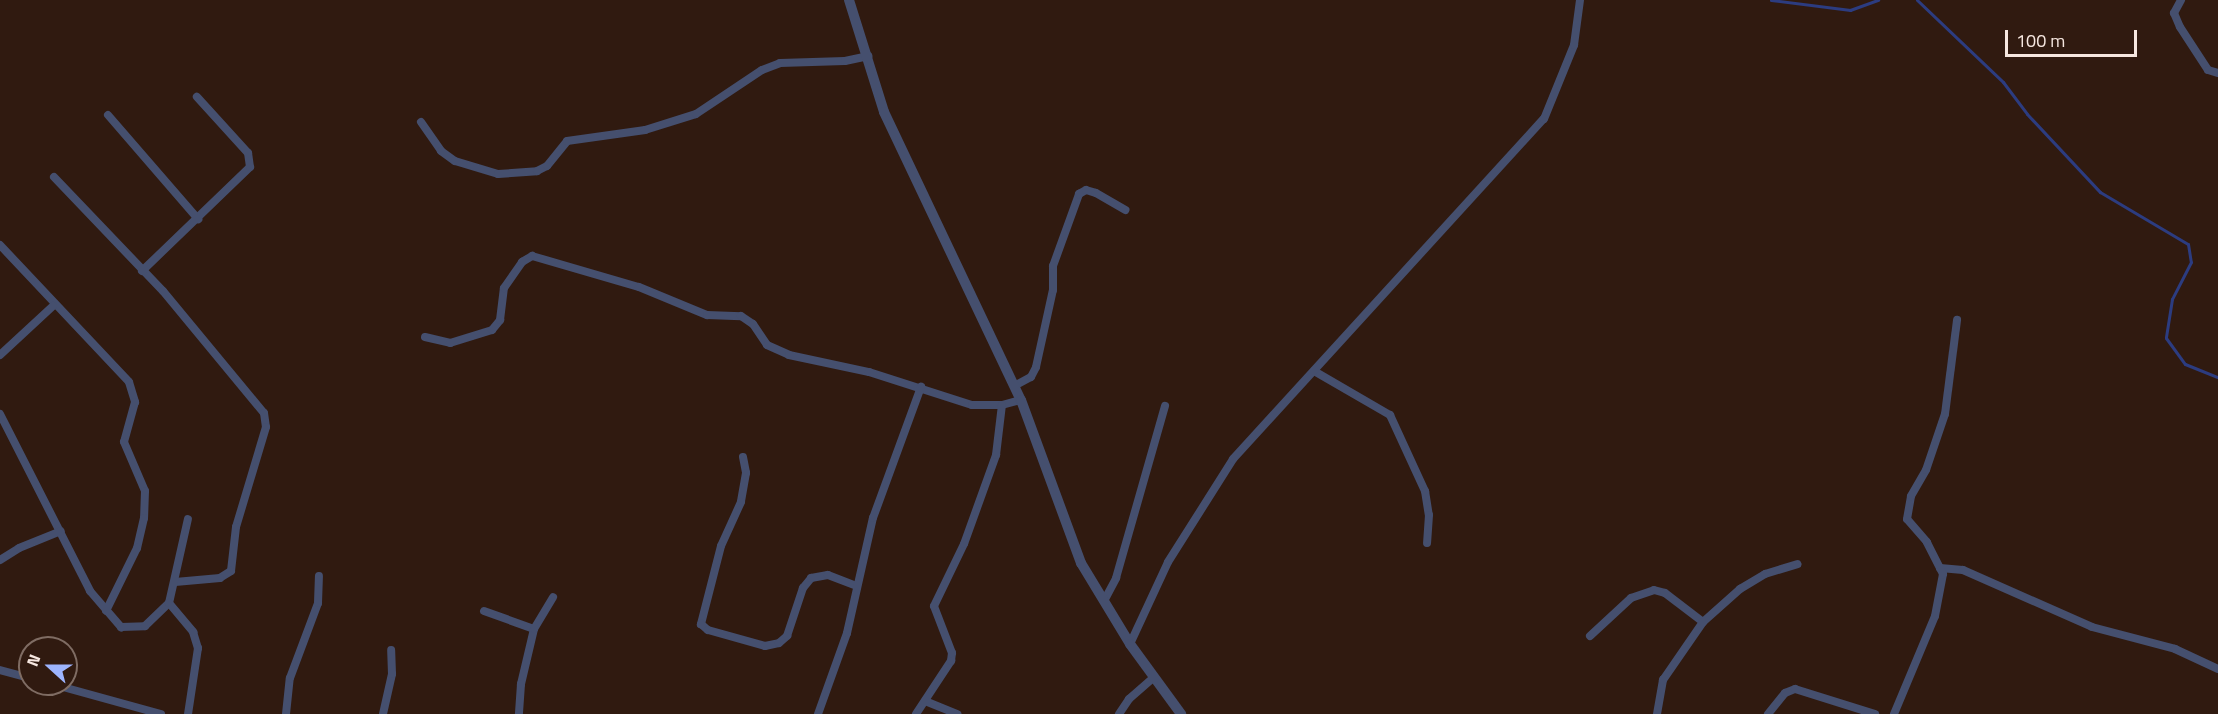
<!DOCTYPE html>
<html>
<head>
<meta charset="utf-8">
<style>
	body { margin:0 }
	#map { position:relative; width:2218px; height:714px; overflow:hidden; background:#301a10; font-family:"Titillium Web",sans-serif }
	div>[style] { position:absolute }
	.stream>* { height:3px; margin:-1.5px; padding:0 1.5px; transform-origin:1.5px; border-radius:1.5px; background:#2c3c80 }
	.minor>* { height:8px; margin:-4px; padding:0 4px; transform-origin:4px; border-radius:4px; background:#454f6e }
	.tertiary>* { height:10px; margin:-5px; padding:0 5px; transform-origin:5px; border-radius:5px; background:#454f6e }
	span { translate:-50% -50%; white-space:nowrap; text-align:center; line-height:1.15; -webkit-text-stroke:5px #301a10; paint-order:stroke }
	.north { position:absolute; left:18px; top:636px; width:60px; height:60px; box-sizing:border-box; background:#301a10; border:2px solid #7f6c63; border-radius:50%; rotate:291deg; font-size:16px; font-weight:700; line-height:24px; text-align:center; color:#f6e7e0 }
	.north::after { content:''; display:block; margin:auto; width:21px; height:27px; background:#9db4fd; clip-path:polygon(50% 0,100% 100%,50% 72%,0 100%) }
	.scale { position:absolute; left:2005px; top:30px; width:132px; height:27px; box-sizing:border-box; border:3px solid #f6e7e0; border-top:0; padding-left:8px; font-size:18px; line-height:21px; white-space:nowrap; color:#f6e7e0; -webkit-text-stroke:4px #301a10; paint-order:stroke }
</style>
</head>
<body>
<div id="map">
	<div class="stream">
		<i style="left:1771px;top:0;width:80px;rotate:7.2deg"></i>
		<i style="left:1850px;top:10px;width:30px;rotate:-20deg"></i>
		<i style="left:1917px;top:0;width:119px;rotate:43.6deg"></i>
		<i style="left:2003px;top:82px;width:40px;rotate:53deg"></i>
		<i style="left:2027px;top:114px;width:107px;rotate:46.9deg"></i>
		<i style="left:2100px;top:192px;width:102px;rotate:30.6deg"></i>
		<i style="left:2188px;top:244px;width:18px;rotate:81deg"></i>
		<i style="left:2191px;top:262px;width:42px;rotate:117.2deg"></i>
		<i style="left:2172px;top:299px;width:39px;rotate:99deg"></i>
		<i style="left:2166px;top:338px;width:32px;rotate:54deg"></i>
		<i style="left:2185px;top:364px;width:35px;rotate:22deg"></i>
	</div>
	<div class="minor">
		<i style="left:2181px;top:0;width:15px;rotate:118deg"></i>
		<i style="left:2174px;top:13px;width:15px;rotate:67deg"></i>
		<i style="left:2180px;top:27px;width:51px;rotate:56.9deg"></i>
		<i style="left:2208px;top:70px;width:10px;rotate:17deg"></i>
		<i style="left:108px;top:115px;width:138px;rotate:49.1deg"></i>
		<i style="left:421px;top:122px;width:35px;rotate:55deg"></i>
		<i style="left:441px;top:151px;width:17px;rotate:36deg"></i>
		<i style="left:455px;top:161px;width:45px;rotate:16.8deg"></i>
		<i style="left:498px;top:174px;width:39px;rotate:-4deg"></i>
		<i style="left:537px;top:171px;width:11px;rotate:-27deg"></i>
		<i style="left:547px;top:166px;width:32px;rotate:-51deg"></i>
		<i style="left:567px;top:141px;width:79px;rotate:-8deg"></i>
		<i style="left:645px;top:130px;width:53px;rotate:-17.4deg"></i>
		<i style="left:696px;top:114px;width:79px;rotate:-33.7deg"></i>
		<i style="left:762px;top:70px;width:19px;rotate:-21deg"></i>
		<i style="left:780px;top:63px;width:65px;rotate:-1.8deg"></i>
		<i style="left:845px;top:61px;width:24px;rotate:-12deg"></i>
		<i style="left:54px;top:177px;width:158px;rotate:46.3deg"></i>
		<i style="left:163px;top:291px;width:158px;rotate:50.4deg"></i>
		<i style="left:264px;top:413px;width:14px;rotate:82deg"></i>
		<i style="left:266px;top:427px;width:104px;rotate:106.7deg"></i>
		<i style="left:236px;top:527px;width:44px;rotate:96.5deg"></i>
		<i style="left:231px;top:571px;width:13px;rotate:148deg"></i>
		<i style="left:220px;top:578px;width:45px;rotate:174.9deg"></i>
		<i style="left:0;top:245px;width:188px;rotate:46.7deg"></i>
		<i style="left:129px;top:382px;width:21px;rotate:73deg"></i>
		<i style="left:135px;top:402px;width:41px;rotate:105.4deg"></i>
		<i style="left:124px;top:442px;width:53px;rotate:66.8deg"></i>
		<i style="left:145px;top:491px;width:27px;rotate:92deg"></i>
		<i style="left:144px;top:518px;width:31px;rotate:103deg"></i>
		<i style="left:137px;top:548px;width:70px;rotate:116.2deg"></i>
		<i style="left:142px;top:271px;width:150px;rotate:-43.9deg"></i>
		<i style="left:250px;top:167px;width:14px;rotate:-98deg"></i>
		<i style="left:248px;top:153px;width:76px;rotate:-132.3deg"></i>
		<i style="left:425px;top:337px;width:26px;rotate:13deg"></i>
		<i style="left:450px;top:343px;width:44px;rotate:-17.2deg"></i>
		<i style="left:492px;top:330px;width:13px;rotate:-51deg"></i>
		<i style="left:500px;top:320px;width:32px;rotate:-83deg"></i>
		<i style="left:504px;top:288px;width:32px;rotate:-55deg"></i>
		<i style="left:522px;top:262px;width:12px;rotate:-31deg"></i>
		<i style="left:532px;top:256px;width:111px;rotate:16.2deg"></i>
		<i style="left:639px;top:287px;width:74px;rotate:22.4deg"></i>
		<i style="left:707px;top:315px;width:34px;rotate:2deg"></i>
		<i style="left:741px;top:316px;width:14px;rotate:34deg"></i>
		<i style="left:753px;top:324px;width:25px;rotate:56deg"></i>
		<i style="left:767px;top:345px;width:24px;rotate:24deg"></i>
		<i style="left:789px;top:355px;width:82px;rotate:12deg"></i>
		<i style="left:869px;top:372px;width:108px;rotate:17.8deg"></i>
		<i style="left:972px;top:405px;width:30px"></i>
		<i style="left:1002px;top:405px;width:20px;rotate:-15deg"></i>
		<i style="left:0;top:355px;width:72px;rotate:-42.8deg"></i>
		<i style="left:1314px;top:371px;width:88px;rotate:30.1deg"></i>
		<i style="left:1390px;top:415px;width:84px;rotate:65.3deg"></i>
		<i style="left:1425px;top:491px;width:24px;rotate:81deg"></i>
		<i style="left:1429px;top:515px;width:28px;rotate:94deg"></i>
		<i style="left:1014px;top:386px;width:19px;rotate:-28deg"></i>
		<i style="left:1031px;top:377px;width:11px;rotate:-63deg"></i>
		<i style="left:1036px;top:367px;width:79px;rotate:-77.6deg"></i>
		<i style="left:1053px;top:290px;width:24px;rotate:-90deg"></i>
		<i style="left:1053px;top:266px;width:77px;rotate:-70.1deg"></i>
		<i style="left:1079px;top:194px;width:8px;rotate:-30deg"></i>
		<i style="left:1086px;top:190px;width:10px;rotate:17deg"></i>
		<i style="left:1096px;top:193px;width:34px;rotate:30deg"></i>
		<i style="left:0;top:414px;width:199px;rotate:63deg"></i>
		<i style="left:90px;top:591px;width:48px;rotate:49.3deg"></i>
		<i style="left:121px;top:627px;width:24px;rotate:-2deg"></i>
		<i style="left:145px;top:626px;width:33px;rotate:-44deg"></i>
		<i style="left:169px;top:603px;width:86px;rotate:-77.3deg"></i>
		<i style="left:743px;top:457px;width:16px;rotate:79deg"></i>
		<i style="left:746px;top:473px;width:29px;rotate:100deg"></i>
		<i style="left:741px;top:502px;width:48px;rotate:114.4deg"></i>
		<i style="left:721px;top:546px;width:81px;rotate:104.4deg"></i>
		<i style="left:701px;top:624px;width:9px;rotate:41deg"></i>
		<i style="left:708px;top:630px;width:59px;rotate:15.7deg"></i>
		<i style="left:765px;top:646px;width:14px;rotate:-12deg"></i>
		<i style="left:779px;top:643px;width:11px;rotate:-41deg"></i>
		<i style="left:787px;top:636px;width:51px;rotate:-71.6deg"></i>
		<i style="left:803px;top:588px;width:13px;rotate:-51deg"></i>
		<i style="left:811px;top:578px;width:17px;rotate:-10deg"></i>
		<i style="left:828px;top:575px;width:31px;rotate:21deg"></i>
		<i style="left:0;top:560px;width:22px;rotate:-32deg"></i>
		<i style="left:19px;top:548px;width:45px;rotate:-22deg"></i>
		<i style="left:1940px;top:568px;width:23px;rotate:5deg"></i>
		<i style="left:1963px;top:570px;width:141px;rotate:23.8deg"></i>
		<i style="left:2092px;top:627px;width:86px;rotate:14.8deg"></i>
		<i style="left:2175px;top:649px;width:47px;rotate:24.9deg"></i>
		<i style="left:1104px;top:601px;width:26px;rotate:-62deg"></i>
		<i style="left:1116px;top:578px;width:179px;rotate:-74.1deg"></i>
		<i style="left:169px;top:603px;width:38px;rotate:50deg"></i>
		<i style="left:193px;top:632px;width:17px;rotate:73deg"></i>
		<i style="left:198px;top:648px;width:67px;rotate:98.6deg"></i>
		<i style="left:484px;top:611px;width:53px;rotate:19.8deg"></i>
		<i style="left:534px;top:629px;width:57px;rotate:103.3deg"></i>
		<i style="left:521px;top:684px;width:30px;rotate:94deg"></i>
		<i style="left:534px;top:629px;width:37px;rotate:-59deg"></i>
		<i style="left:1590px;top:636px;width:56px;rotate:-42.8deg"></i>
		<i style="left:1631px;top:598px;width:24px;rotate:-19deg"></i>
		<i style="left:1654px;top:590px;width:11px;rotate:15deg"></i>
		<i style="left:1665px;top:593px;width:48px;rotate:37.3deg"></i>
		<i style="left:1130px;top:644px;width:90px;rotate:-65.1deg"></i>
		<i style="left:1168px;top:562px;width:122px;rotate:-57.7deg"></i>
		<i style="left:1233px;top:459px;width:461px;rotate:-47.6deg"></i>
		<i style="left:1544px;top:119px;width:80px;rotate:-67.9deg"></i>
		<i style="left:1574px;top:45px;width:45px;rotate:-82.4deg"></i>
		<i style="left:0;top:670px;width:31px;rotate:15deg"></i>
		<i style="left:52px;top:684px;width:113px;rotate:15.4deg"></i>
		<i style="left:925px;top:701px;width:35px;rotate:22deg"></i>
		<i style="left:286px;top:714px;width:36px;rotate:-84deg"></i>
		<i style="left:290px;top:678px;width:80px;rotate:-69.5deg"></i>
		<i style="left:318px;top:603px;width:27px;rotate:-88deg"></i>
		<i style="left:383px;top:714px;width:41px;rotate:-77.3deg"></i>
		<i style="left:392px;top:674px;width:24px;rotate:-92deg"></i>
		<i style="left:818px;top:714px;width:86px;rotate:-70.3deg"></i>
		<i style="left:847px;top:633px;width:118px;rotate:-77.3deg"></i>
		<i style="left:873px;top:518px;width:140px;rotate:-69.9deg"></i>
		<i style="left:916px;top:714px;width:64px;rotate:-56.6deg"></i>
		<i style="left:951px;top:661px;width:8px;rotate:-83deg"></i>
		<i style="left:952px;top:653px;width:50px;rotate:-111deg"></i>
		<i style="left:934px;top:606px;width:69px;rotate:-64.2deg"></i>
		<i style="left:964px;top:544px;width:95px;rotate:-70.2deg"></i>
		<i style="left:996px;top:455px;width:50px;rotate:-83.2deg"></i>
		<i style="left:1119px;top:714px;width:18px;rotate:-56deg"></i>
		<i style="left:1129px;top:699px;width:33px;rotate:-41deg"></i>
		<i style="left:1657px;top:714px;width:35px;rotate:-80deg"></i>
		<i style="left:1663px;top:680px;width:70px;rotate:-55.4deg"></i>
		<i style="left:1703px;top:622px;width:50px;rotate:-41.7deg"></i>
		<i style="left:1740px;top:589px;width:29px;rotate:-31deg"></i>
		<i style="left:1765px;top:574px;width:34px;rotate:-17deg"></i>
		<i style="left:1768px;top:714px;width:27px;rotate:-51deg"></i>
		<i style="left:1785px;top:693px;width:11px;rotate:-22deg"></i>
		<i style="left:1795px;top:689px;width:84px;rotate:17.4deg"></i>
		<i style="left:1894px;top:714px;width:106px;rotate:-67.3deg"></i>
		<i style="left:1935px;top:616px;width:43px;rotate:-79.2deg"></i>
		<i style="left:1943px;top:574px;width:36px;rotate:-117deg"></i>
		<i style="left:1927px;top:542px;width:30px;rotate:-131deg"></i>
		<i style="left:1907px;top:519px;width:23px;rotate:-80deg"></i>
		<i style="left:1911px;top:496px;width:30px;rotate:-60deg"></i>
		<i style="left:1926px;top:470px;width:59px;rotate:-71.3deg"></i>
		<i style="left:1945px;top:414px;width:95px;rotate:-82.7deg"></i>
	</div>
	<div class="tertiary">
		<i style="left:849px;top:0;width:117px;rotate:72.6deg"></i>
		<i style="left:884px;top:112px;width:319px;rotate:64.6deg"></i>
		<i style="left:1021px;top:400px;width:174px;rotate:69.8deg"></i>
		<i style="left:1081px;top:563px;width:95px;rotate:58.8deg"></i>
		<i style="left:1130px;top:644px;width:87px;rotate:53.9deg"></i>
	</div>
	<div class="north">N</div>
	<div class="scale">100 m</div>
</div>
</body>
</html>
